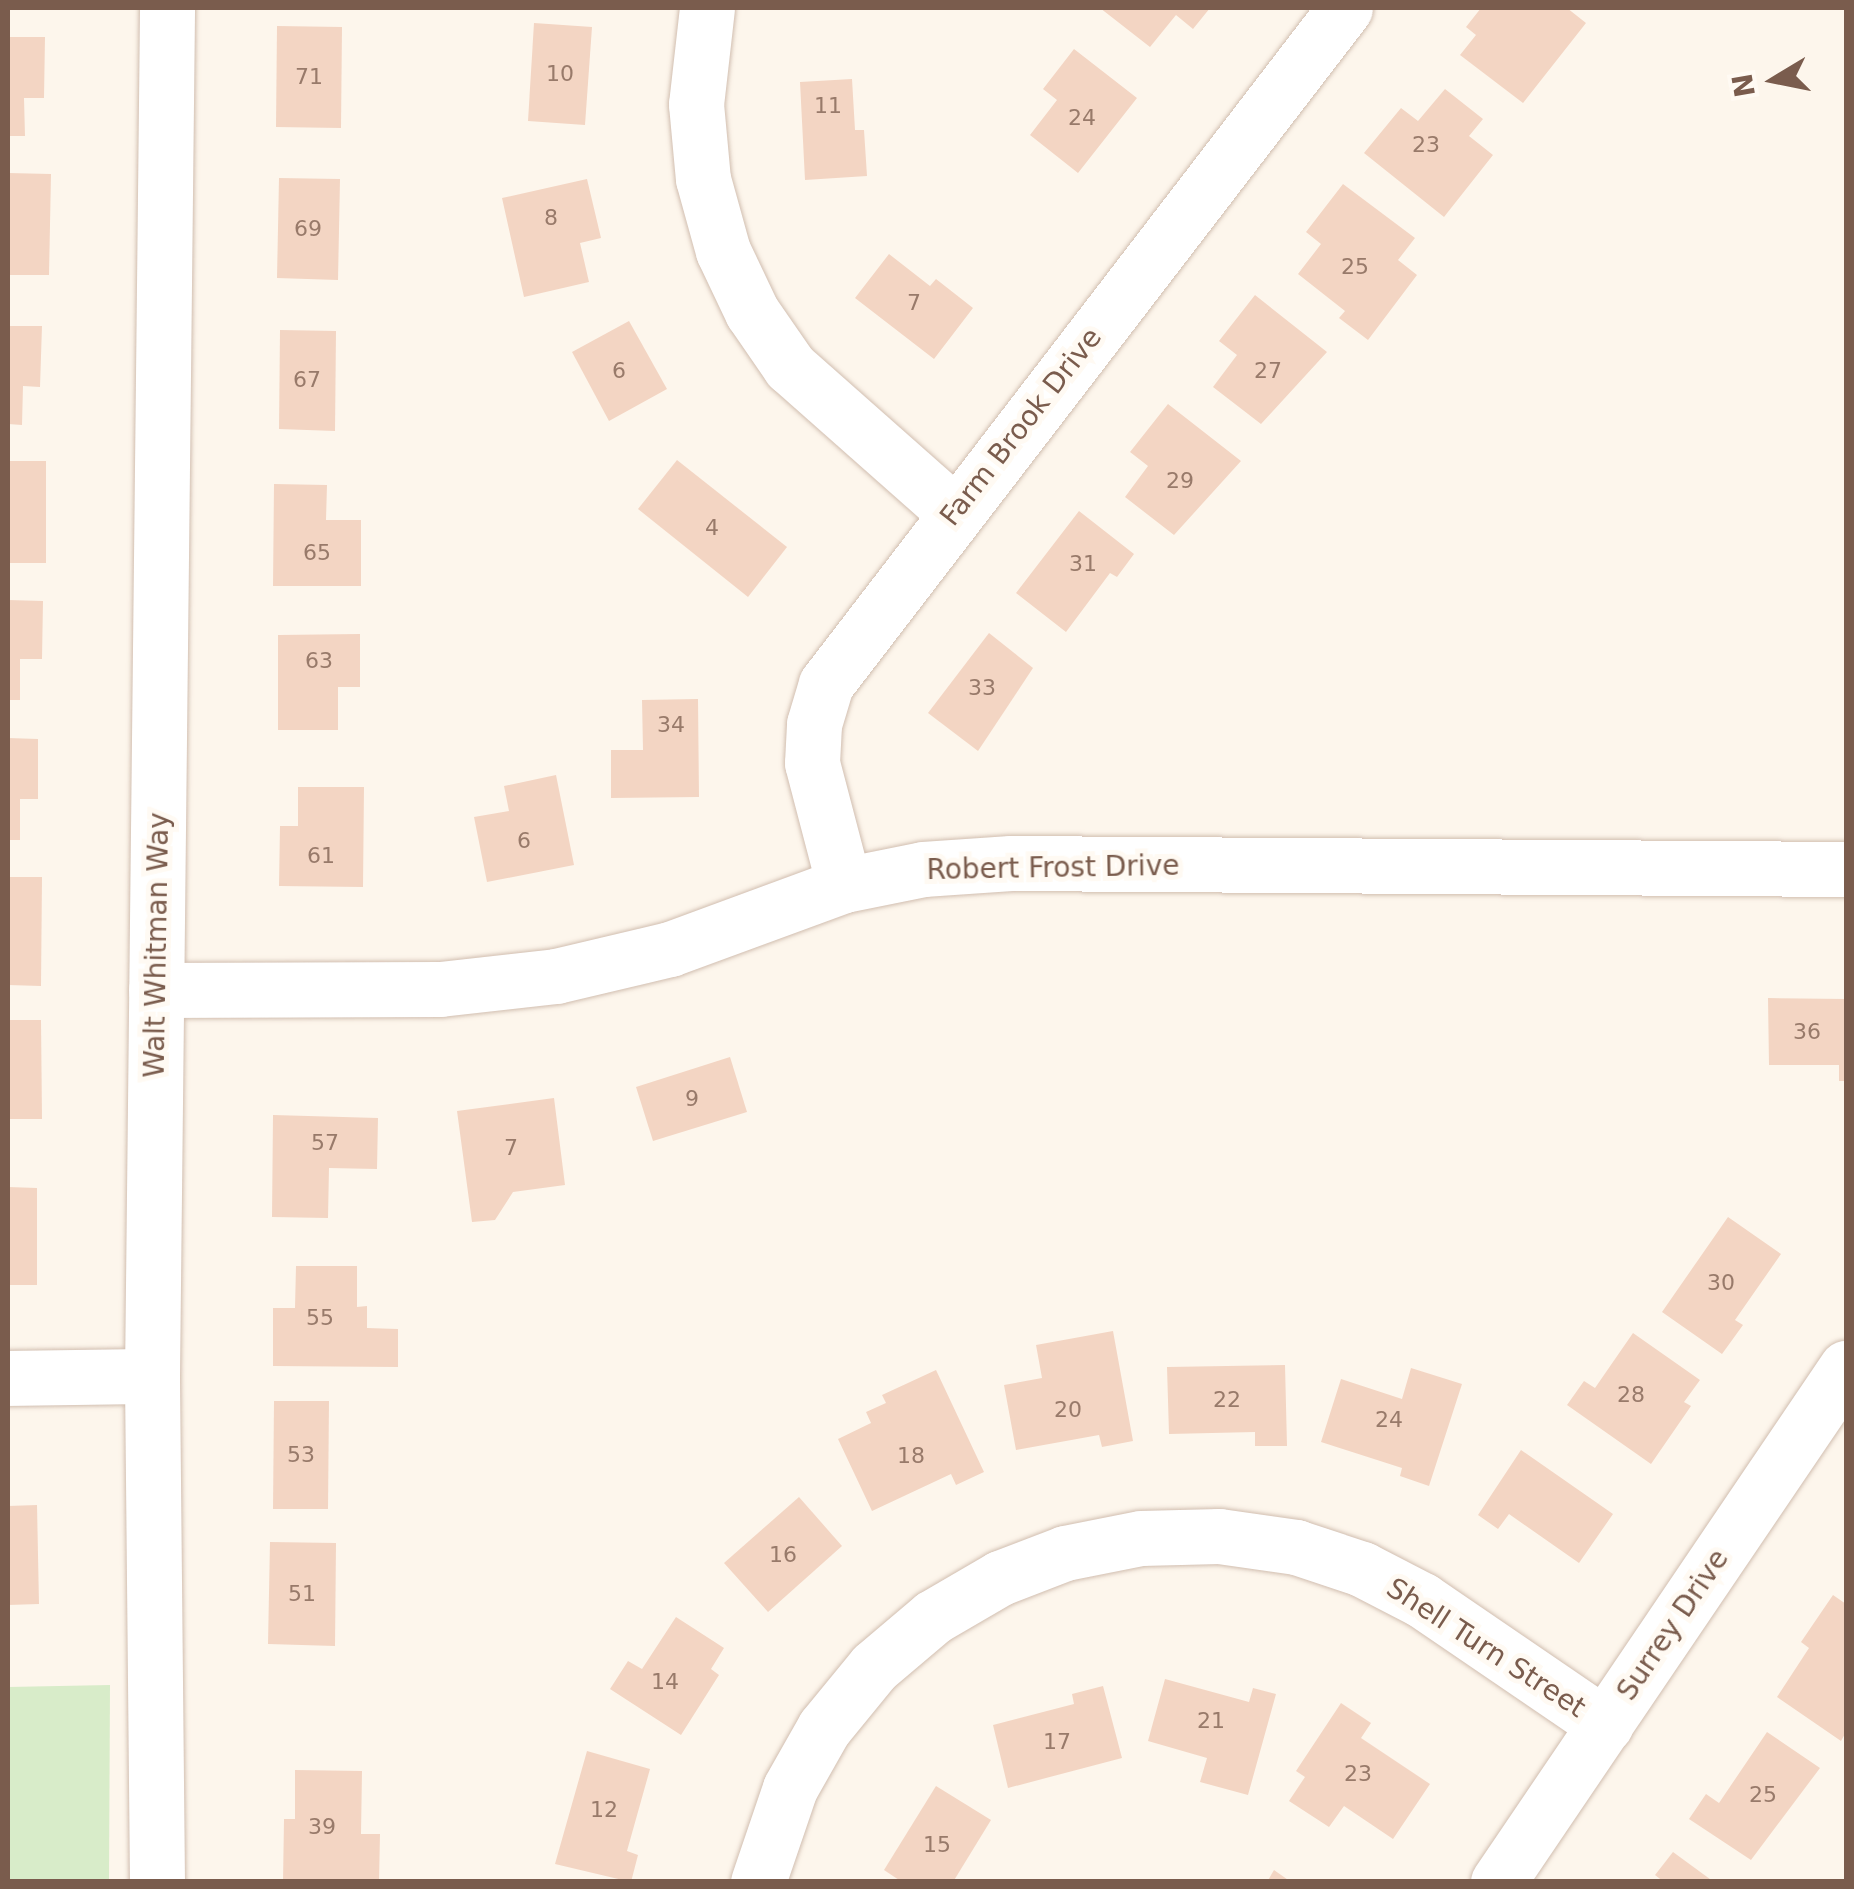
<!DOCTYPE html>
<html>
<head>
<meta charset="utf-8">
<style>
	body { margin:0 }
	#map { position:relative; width:1854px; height:1889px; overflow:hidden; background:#fdf6ec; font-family:"DejaVu Sans",sans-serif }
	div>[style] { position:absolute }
	.green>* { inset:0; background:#d8ecc9 }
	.building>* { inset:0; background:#f3d5c3 }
	.roads { filter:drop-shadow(0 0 2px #d1beb0) drop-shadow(0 0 2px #d1beb0) }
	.minor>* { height:55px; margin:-27.5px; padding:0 27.5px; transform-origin:27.5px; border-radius:27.5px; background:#fff }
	span { translate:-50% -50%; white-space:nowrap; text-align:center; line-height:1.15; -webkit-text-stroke:10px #fffaf3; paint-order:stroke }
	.number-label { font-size:22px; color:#987a6a }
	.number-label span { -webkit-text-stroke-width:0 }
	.street-label { font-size:28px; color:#7a5c4d }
	.frame { position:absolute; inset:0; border:10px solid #7a5c4d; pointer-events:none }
	.north { position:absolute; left:1724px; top:30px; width:100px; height:100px; -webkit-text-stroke:8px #fffaf3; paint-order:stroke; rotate:260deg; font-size:28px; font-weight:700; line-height:40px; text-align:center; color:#7a5c4d }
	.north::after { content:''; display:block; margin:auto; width:35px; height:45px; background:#7a5c4d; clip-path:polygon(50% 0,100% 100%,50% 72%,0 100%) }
</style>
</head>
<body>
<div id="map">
	<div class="green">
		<i style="clip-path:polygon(110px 1685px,109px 1881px,8px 1881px,8px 1687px)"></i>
	</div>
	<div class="building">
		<i style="clip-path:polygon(1100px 8px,1210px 8px,1193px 29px,1176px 15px,1150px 47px)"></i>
		<i style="clip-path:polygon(1481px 8px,1567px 8px,1586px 23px,1523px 103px,1460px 55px,1476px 35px,1466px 27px)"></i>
		<i style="clip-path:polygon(534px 23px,592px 27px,585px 125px,528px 121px)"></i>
		<i style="clip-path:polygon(277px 26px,342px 27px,341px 128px,276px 127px)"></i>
		<i style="clip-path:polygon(8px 37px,45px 37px,44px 98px,24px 98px,25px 136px,8px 136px)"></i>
		<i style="clip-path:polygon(1074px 49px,1137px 98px,1078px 173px,1030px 135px,1057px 100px,1043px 89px)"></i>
		<i style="clip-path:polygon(852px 79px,855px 130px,864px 130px,867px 176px,805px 180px,800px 82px)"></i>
		<i style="clip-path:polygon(1445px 89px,1483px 119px,1469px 136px,1493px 155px,1444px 217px,1364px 153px,1401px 108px,1418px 121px)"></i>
		<i style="clip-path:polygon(8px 173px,51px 174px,49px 275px,8px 275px)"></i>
		<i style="clip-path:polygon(279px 178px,340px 179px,338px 280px,277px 278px)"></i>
		<i style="clip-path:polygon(587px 179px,601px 238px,580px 243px,589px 282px,524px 297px,502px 198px)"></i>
		<i style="clip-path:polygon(1343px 184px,1415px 238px,1398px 260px,1417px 275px,1368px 340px,1339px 318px,1345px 311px,1298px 274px,1321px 244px,1306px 232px)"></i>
		<i style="clip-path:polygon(889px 254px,930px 286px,936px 279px,973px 308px,934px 359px,855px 298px)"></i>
		<i style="clip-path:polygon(1255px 295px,1327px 352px,1261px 424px,1213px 387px,1237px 355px,1219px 341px)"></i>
		<i style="clip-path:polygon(629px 321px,667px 389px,609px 421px,572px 352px)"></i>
		<i style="clip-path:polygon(8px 326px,42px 326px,40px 387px,23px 386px,22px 425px,8px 424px)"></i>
		<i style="clip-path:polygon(280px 330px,336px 331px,335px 431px,279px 429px)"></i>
		<i style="clip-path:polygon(1168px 404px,1241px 461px,1174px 535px,1125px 497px,1148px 466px,1130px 452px)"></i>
		<i style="clip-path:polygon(677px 460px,787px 547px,748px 597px,638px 509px)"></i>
		<i style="clip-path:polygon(8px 461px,46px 461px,46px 563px,8px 563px)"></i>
		<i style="clip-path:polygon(274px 484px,327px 485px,326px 520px,361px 520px,361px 586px,273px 586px)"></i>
		<i style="clip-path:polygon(1079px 511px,1134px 554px,1117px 577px,1110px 573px,1066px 632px,1016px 593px)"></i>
		<i style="clip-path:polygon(8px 600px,43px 601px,42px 659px,20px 659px,20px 700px,8px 700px)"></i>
		<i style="clip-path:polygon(989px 633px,1033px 668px,978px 751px,928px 713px)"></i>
		<i style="clip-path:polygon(360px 634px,360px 687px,338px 687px,338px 730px,278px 730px,278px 635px)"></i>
		<i style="clip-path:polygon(698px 699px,699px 797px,611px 798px,611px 750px,643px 750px,642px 700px)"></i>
		<i style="clip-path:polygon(8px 738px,38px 739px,38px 799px,20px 799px,20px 840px,8px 840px)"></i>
		<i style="clip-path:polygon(556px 775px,574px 865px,487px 882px,474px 817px,509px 811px,504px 786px)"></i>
		<i style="clip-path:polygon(298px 787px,364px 787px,363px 887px,279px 886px,280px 826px,298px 826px)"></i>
		<i style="clip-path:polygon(8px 877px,42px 877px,41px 986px,8px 985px)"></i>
		<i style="clip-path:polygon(1768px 998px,1846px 999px,1846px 1081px,1839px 1081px,1839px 1065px,1769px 1065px)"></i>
		<i style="clip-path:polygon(8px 1020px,41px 1020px,42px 1119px,8px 1119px)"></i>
		<i style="clip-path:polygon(730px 1057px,747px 1112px,653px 1141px,636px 1087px)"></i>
		<i style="clip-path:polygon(554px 1098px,565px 1185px,513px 1192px,495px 1220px,472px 1222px,457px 1111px)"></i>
		<i style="clip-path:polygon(273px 1115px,378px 1118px,377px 1169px,329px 1168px,328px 1218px,272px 1217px)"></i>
		<i style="clip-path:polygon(8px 1187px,37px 1188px,37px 1285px,8px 1285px)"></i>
		<i style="clip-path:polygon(1728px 1217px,1781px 1254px,1735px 1320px,1743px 1325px,1722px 1354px,1662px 1312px)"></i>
		<i style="clip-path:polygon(296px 1266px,357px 1266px,357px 1307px,367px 1306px,367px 1328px,398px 1329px,398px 1367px,273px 1366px,273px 1308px,295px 1308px)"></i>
		<i style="clip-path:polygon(1113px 1331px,1133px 1441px,1102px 1447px,1099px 1435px,1016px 1450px,1004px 1385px,1042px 1378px,1036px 1345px)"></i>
		<i style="clip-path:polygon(1633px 1333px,1700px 1380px,1684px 1402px,1691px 1406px,1651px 1464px,1567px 1405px,1584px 1381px,1595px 1388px)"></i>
		<i style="clip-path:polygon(1285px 1365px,1287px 1446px,1255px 1446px,1255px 1432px,1169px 1434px,1167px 1367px)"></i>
		<i style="clip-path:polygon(1411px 1368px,1462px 1384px,1429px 1486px,1400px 1476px,1402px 1468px,1321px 1442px,1341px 1379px,1402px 1399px)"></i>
		<i style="clip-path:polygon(936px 1370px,984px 1472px,956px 1485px,951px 1474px,872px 1511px,838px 1439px,871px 1423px,866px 1412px,886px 1403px,882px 1395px)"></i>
		<i style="clip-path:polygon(274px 1401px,329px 1401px,328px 1509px,273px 1509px)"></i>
		<i style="clip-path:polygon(1521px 1450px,1613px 1514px,1579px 1563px,1509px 1514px,1498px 1529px,1478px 1515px)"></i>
		<i style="clip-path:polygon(799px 1497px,842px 1546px,768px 1612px,724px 1563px)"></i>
		<i style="clip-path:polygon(37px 1505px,39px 1604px,8px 1605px,8px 1506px)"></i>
		<i style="clip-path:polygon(270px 1542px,336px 1543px,335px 1646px,268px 1644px)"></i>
		<i style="clip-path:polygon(1833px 1595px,1846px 1604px,1846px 1732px,1841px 1741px,1777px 1697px,1809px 1648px,1801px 1642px)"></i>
		<i style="clip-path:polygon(676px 1617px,724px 1648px,711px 1669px,719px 1675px,681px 1735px,610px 1689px,628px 1661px,642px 1669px)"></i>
		<i style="clip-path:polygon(1165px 1679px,1249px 1702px,1253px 1688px,1276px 1694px,1248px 1795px,1200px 1782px,1207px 1758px,1148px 1741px)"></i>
		<i style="clip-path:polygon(1103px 1686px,1122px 1758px,1008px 1788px,993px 1725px,1074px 1704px,1072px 1694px)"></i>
		<i style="clip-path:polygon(1341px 1703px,1371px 1723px,1361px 1738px,1430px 1784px,1393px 1839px,1344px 1806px,1329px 1827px,1289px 1801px,1305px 1777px,1296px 1771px)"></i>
		<i style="clip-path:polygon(1767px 1732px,1820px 1768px,1751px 1860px,1689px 1819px,1706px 1794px,1719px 1803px)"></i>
		<i style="clip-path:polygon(587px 1751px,650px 1769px,627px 1851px,638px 1855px,631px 1882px,555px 1864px)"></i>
		<i style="clip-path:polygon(295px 1770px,362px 1771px,361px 1834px,380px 1834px,379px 1882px,283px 1882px,284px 1819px,295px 1819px)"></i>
		<i style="clip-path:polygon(936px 1786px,991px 1820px,953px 1882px,902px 1882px,884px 1870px)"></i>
		<i style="clip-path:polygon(1673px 1852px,1714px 1882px,1664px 1882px,1655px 1875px)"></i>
		<i style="clip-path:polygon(1274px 1870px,1291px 1882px,1267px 1882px)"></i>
	</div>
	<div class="roads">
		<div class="minor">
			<i style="left:707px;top:8px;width:97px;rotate:96.5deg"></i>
			<i style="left:696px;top:104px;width:75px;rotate:84.7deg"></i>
			<i style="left:703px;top:179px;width:75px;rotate:74.5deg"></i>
			<i style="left:723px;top:251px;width:68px;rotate:64.6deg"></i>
			<i style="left:752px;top:312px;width:67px;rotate:55.4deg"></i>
			<i style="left:790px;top:367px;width:220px;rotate:41.5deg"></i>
			<i style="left:844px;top:885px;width:126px;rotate:-104.7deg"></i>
			<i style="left:812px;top:763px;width:39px;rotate:-87deg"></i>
			<i style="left:814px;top:724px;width:42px;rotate:-73.3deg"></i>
			<i style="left:826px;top:684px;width:852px;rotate:-52.48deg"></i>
			<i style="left:156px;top:990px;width:284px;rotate:-0.2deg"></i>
			<i style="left:440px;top:989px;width:117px;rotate:-6.4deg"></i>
			<i style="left:556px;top:976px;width:117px;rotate:-13.3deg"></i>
			<i style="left:670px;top:949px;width:185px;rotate:-20.2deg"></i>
			<i style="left:844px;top:885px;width:81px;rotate:-11.4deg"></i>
			<i style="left:923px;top:869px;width:88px;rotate:-3.9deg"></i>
			<i style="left:1011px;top:863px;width:835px;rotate:0.41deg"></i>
			<i style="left:8px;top:1378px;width:144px;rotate:-0.8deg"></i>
			<i style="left:157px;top:1882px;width:506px;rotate:-90.57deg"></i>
			<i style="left:152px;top:1376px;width:1368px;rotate:-89.37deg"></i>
			<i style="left:758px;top:1882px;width:99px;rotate:-71.2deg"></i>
			<i style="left:790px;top:1788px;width:69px;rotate:-60.5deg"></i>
			<i style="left:824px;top:1728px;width:79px;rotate:-50.7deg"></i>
			<i style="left:874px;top:1667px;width:77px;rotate:-40.3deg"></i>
			<i style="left:933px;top:1617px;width:78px;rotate:-30.2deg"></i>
			<i style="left:1000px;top:1578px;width:70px;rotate:-21deg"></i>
			<i style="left:1065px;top:1553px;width:77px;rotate:-11.2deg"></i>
			<i style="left:1141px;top:1538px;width:78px;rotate:-1.5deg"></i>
			<i style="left:1219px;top:1536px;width:78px;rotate:8.1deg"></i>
			<i style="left:1296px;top:1547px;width:70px;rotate:18.4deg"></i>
			<i style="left:1362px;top:1569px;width:68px;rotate:27.3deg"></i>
			<i style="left:1422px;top:1600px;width:222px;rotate:34.3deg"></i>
			<i style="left:1498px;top:1882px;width:621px;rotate:-55.9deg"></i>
		</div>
	</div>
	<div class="number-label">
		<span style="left:560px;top:74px">10</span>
		<span style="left:309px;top:77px">71</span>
		<span style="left:828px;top:106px">11</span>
		<span style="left:1082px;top:118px">24</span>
		<span style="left:1426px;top:145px">23</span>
		<span style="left:551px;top:218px">8</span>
		<span style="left:308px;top:229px">69</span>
		<span style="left:1355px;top:267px">25</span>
		<span style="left:914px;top:303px">7</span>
		<span style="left:619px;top:371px">6</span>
		<span style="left:1268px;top:371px">27</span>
		<span style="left:307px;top:380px">67</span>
		<span style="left:1180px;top:481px">29</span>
		<span style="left:712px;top:528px">4</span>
		<span style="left:317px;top:553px">65</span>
		<span style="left:1083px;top:564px">31</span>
		<span style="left:319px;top:661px">63</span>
		<span style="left:982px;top:688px">33</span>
		<span style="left:671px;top:725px">34</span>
		<span style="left:524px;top:841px">6</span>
		<span style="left:321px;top:856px">61</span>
		<span style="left:1807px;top:1032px">36</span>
		<span style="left:692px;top:1099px">9</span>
		<span style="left:325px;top:1143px">57</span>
		<span style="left:511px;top:1148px">7</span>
		<span style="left:1721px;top:1283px">30</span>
		<span style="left:320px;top:1318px">55</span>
		<span style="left:1631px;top:1395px">28</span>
		<span style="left:1227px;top:1400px">22</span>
		<span style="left:1068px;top:1410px">20</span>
		<span style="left:1389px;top:1420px">24</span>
		<span style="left:301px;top:1455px">53</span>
		<span style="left:911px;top:1456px">18</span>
		<span style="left:783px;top:1555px">16</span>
		<span style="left:302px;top:1594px">51</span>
		<span style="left:665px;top:1682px">14</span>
		<span style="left:1211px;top:1721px">21</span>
		<span style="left:1057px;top:1742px">17</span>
		<span style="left:1358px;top:1774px">23</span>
		<span style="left:1763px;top:1795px">25</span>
		<span style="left:604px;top:1810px">12</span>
		<span style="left:322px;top:1827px">39</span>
		<span style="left:937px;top:1845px">15</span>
	</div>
	<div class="street-label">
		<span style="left:1021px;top:427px;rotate:-52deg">Farm Brook Drive</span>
		<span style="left:1053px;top:868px;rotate:-1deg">Robert Frost Drive</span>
		<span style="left:157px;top:945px;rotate:-89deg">Walt Whitman Way</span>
		<span style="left:1673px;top:1625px;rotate:-56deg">Surrey Drive</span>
		<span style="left:1486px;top:1648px;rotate:33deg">Shell Turn Street</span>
	</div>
	<div class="frame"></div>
	<div class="north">N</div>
</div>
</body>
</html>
